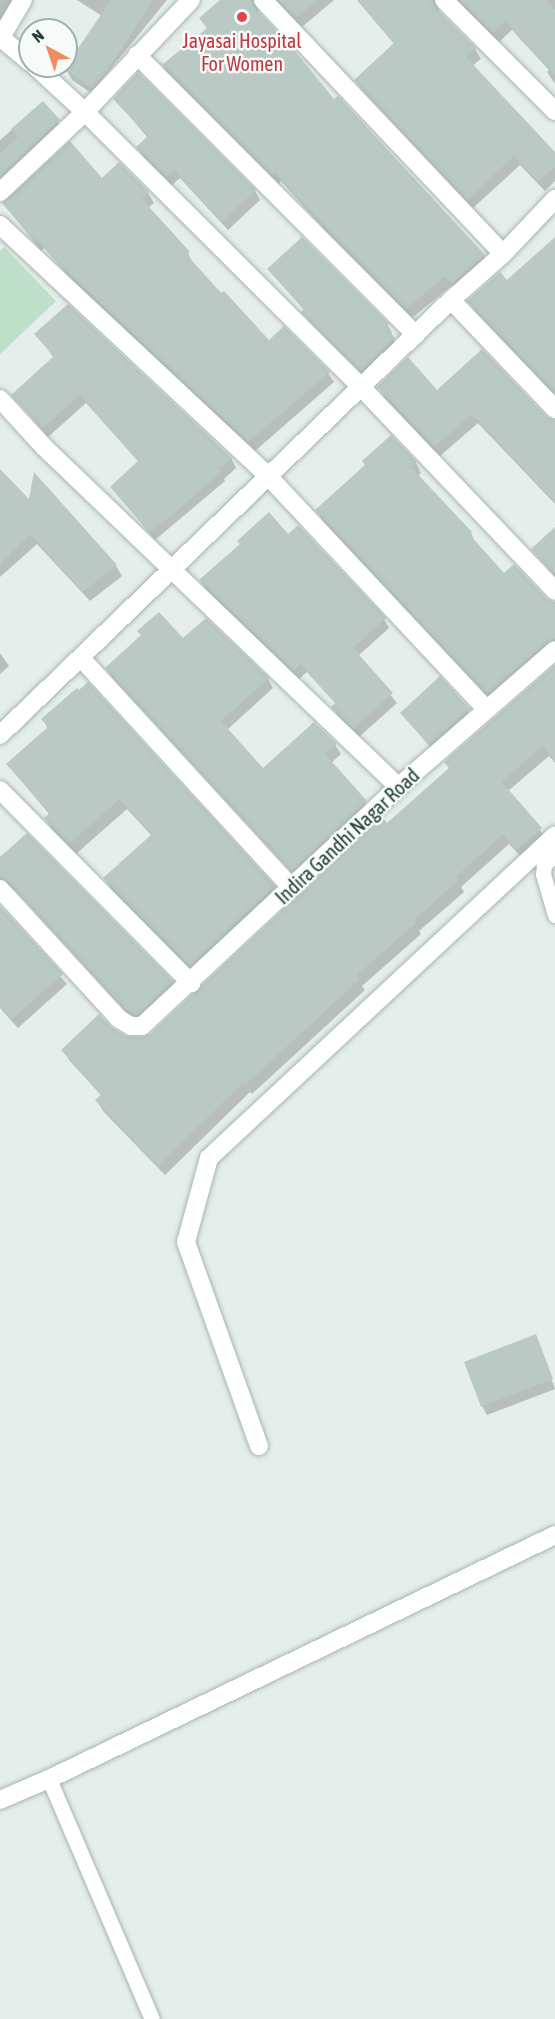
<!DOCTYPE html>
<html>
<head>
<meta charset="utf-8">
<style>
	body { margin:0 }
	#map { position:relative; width:555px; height:2019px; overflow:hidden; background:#e5eeea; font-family:"Asap Condensed",sans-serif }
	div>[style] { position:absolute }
	.green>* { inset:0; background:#bedfc9 }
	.shadow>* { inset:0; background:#0003 }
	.building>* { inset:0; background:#bac9c4 }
	.roads { filter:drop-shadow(0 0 2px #a7b6b2) drop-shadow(0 0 2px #a7b6b2) }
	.service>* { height:15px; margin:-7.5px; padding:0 7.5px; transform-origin:7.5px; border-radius:7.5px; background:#fff }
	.minor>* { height:18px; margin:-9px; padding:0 9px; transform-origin:9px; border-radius:9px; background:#fff }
	.dots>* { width:16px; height:16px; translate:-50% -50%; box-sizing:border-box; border:3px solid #f6faf8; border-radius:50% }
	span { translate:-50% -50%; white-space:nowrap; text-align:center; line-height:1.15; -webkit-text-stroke:5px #f6faf8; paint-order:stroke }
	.health-label { font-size:20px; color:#be3a42 }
	.street-label { font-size:20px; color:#24403a }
	.north { position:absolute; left:18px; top:18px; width:60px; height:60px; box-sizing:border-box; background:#f6faf8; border:2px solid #a2b0ac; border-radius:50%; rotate:320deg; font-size:16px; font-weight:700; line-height:24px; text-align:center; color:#24403a }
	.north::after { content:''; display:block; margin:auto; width:21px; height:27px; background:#f18c60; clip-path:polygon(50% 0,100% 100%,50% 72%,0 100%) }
</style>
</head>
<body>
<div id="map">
	<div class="green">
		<i style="clip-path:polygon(4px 247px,56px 301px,0 354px,0 251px)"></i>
	</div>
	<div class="shadow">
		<i style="clip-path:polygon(0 0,17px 0,0 23px)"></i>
		<i style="clip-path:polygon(77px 0,167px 0,91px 93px,72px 80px,66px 69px,102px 16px)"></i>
		<i style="clip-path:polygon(222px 0,264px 0,257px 6px,259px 14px,334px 101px,484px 256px,489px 265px,459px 292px,452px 285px,412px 318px,326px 231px,281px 181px,279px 184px,167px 72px,163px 65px,207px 29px,201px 18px)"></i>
		<i style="clip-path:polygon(275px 0,334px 0,302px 27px)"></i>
		<i style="clip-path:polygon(357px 0,445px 0,438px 7px,439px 14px,475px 49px,481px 59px,472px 66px,555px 155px,555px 181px,545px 191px,520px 165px,473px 208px,362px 90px,356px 81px,395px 45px)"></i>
		<i style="clip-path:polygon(454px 0,555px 0,555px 84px,547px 72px,549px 70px,512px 30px,499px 42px)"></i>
		<i style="clip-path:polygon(138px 74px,255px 191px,260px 200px,228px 230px,180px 178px,172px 185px,143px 156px,138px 147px,148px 138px,115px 99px)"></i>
		<i style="clip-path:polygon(43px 103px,65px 131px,0 192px,0 140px)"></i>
		<i style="clip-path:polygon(119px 164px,148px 193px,154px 203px,148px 208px,188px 253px,193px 264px,269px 342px,328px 373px,334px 382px,255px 451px,74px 282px,44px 248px,41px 251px,4px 203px,102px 180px)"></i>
		<i style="clip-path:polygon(555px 248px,555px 395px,475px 311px,469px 301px,507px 282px)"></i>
		<i style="clip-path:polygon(269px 270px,387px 324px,392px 333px,390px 335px,399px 347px,366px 378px,308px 320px,305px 311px)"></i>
		<i style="clip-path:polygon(36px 334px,231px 458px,236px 468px,224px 479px,225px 481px,155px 540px,112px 487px,139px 462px,86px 403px,48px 437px,13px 395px,54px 358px)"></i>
		<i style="clip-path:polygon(379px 387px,437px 392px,555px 421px,555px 504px,478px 423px,440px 456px,385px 398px)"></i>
		<i style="clip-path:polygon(416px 463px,421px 473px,417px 477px,471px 533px,476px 544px,504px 576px,555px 626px,555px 651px,494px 703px,323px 521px,317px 510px)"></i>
		<i style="clip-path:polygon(0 471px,30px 502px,35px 476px,116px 566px,122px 576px,90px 601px,37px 544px,0 577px)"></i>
		<i style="clip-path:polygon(555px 529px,555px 577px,533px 550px)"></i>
		<i style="clip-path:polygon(288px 536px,384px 619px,389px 628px,358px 656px,397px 703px,359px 737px,338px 716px,333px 707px,336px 704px,307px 672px,299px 679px,206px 590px,201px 581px)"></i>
		<i style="clip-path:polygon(206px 620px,268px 679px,273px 688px,227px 730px,263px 770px,335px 745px,341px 754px,331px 763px,371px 811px,298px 879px,112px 677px,107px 668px,183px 640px)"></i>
		<i style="clip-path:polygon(0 653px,9px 666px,0 674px)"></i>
		<i style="clip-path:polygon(555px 665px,555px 763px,549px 756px,508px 791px,547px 839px,523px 859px,509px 844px,461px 887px,464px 892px,419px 931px,421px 934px,362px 986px,365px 990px,252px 1094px,250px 1092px,165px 1175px,103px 1111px,97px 1101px,102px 1096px,69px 1060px,63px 1050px,110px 1028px,125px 1037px,142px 1039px,150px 1036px,450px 770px,446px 762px)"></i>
		<i style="clip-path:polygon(440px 678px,474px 719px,435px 753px,402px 713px)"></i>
		<i style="clip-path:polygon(88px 685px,274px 887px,280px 898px,197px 976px,111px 889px,105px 878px,152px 836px,127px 809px,76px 854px,52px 829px,45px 818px,50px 815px,8px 765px,48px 729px,43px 719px)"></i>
		<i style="clip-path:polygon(27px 835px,172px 982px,178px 991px,143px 1023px,133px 1019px,15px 890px,3px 887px,0 889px,0 859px)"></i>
		<i style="clip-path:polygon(0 908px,67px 984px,18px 1028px,0 1008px)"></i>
		<i style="clip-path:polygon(535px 1336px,555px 1389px,487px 1415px,482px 1406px)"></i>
	</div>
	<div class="building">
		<i style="clip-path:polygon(111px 0,153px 0,104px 76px,92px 88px,64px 69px)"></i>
		<i style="clip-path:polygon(220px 0,252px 0,255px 8px,290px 45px,334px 99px,338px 96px,485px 255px,452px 284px,445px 276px,406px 309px,319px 221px,275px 172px,272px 175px,160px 62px,163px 64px,207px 28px,199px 18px)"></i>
		<i style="clip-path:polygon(278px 0,317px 0,296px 18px)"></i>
		<i style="clip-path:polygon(358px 0,433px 0,436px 8px,476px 48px,466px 57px,555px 152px,555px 167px,538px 182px,514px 156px,467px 200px,354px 80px,394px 43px)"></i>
		<i style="clip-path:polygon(460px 0,546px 0,555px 10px,555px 75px,505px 21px,493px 33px)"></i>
		<i style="clip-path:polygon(138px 72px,256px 190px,222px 222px,174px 170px,166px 177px,136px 147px,148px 136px,113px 99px)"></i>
		<i style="clip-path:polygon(43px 101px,60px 120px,0 177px,0 153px,18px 137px,11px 129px)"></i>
		<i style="clip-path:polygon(70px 141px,102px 178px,119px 162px,149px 192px,142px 199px,190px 252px,187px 255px,221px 293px,224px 291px,269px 340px,284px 326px,330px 372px,248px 442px,67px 272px,37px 240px,35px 242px,2px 203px)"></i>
		<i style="clip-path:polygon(302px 237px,389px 324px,385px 327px,395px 338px,361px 371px,301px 312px,304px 309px,267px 269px)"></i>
		<i style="clip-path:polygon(555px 237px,555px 393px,467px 301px,500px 272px,507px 280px)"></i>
		<i style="clip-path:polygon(68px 304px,232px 458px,219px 469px,221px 471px,175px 513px,149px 532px,110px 487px,138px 461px,80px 395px,42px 428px,11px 395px,54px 356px,34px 334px)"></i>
		<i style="clip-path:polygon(482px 349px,547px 417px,555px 420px,555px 502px,472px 414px,434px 447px,377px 387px,408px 357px,437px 390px)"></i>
		<i style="clip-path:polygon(391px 435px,417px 462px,411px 467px,472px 532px,469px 534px,504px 573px,514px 564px,547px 599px,555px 602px,555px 639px,548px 642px,487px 694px,315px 510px,365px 465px,362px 461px)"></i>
		<i style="clip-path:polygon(0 469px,29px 499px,34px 472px,117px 565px,83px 592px,30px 534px,0 564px)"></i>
		<i style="clip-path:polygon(269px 512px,288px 534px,298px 525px,386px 618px,353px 648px,393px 693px,353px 729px,331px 707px,335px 703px,301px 664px,293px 671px,199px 580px,240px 544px,237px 541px)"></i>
		<i style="clip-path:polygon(555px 527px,555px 575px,531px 549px)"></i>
		<i style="clip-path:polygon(159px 612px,183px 638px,206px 618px,269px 678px,221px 721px,263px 768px,314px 722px,337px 744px,325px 754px,367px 801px,292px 871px,105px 668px,141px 635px,137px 631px)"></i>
		<i style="clip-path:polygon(555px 665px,555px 761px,542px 746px,502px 782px,542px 828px,516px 850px,503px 834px,456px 877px,459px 880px,414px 920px,416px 923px,357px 975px,360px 979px,245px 1085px,243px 1083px,158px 1166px,95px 1100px,102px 1094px,61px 1050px,99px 1014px,111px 1027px,126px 1036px,142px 1037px,150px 1034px,382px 817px,387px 823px,449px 768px,444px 762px)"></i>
		<i style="clip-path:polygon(440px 676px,470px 709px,429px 745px,400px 713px)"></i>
		<i style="clip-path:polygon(88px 682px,275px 886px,190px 966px,103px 878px,152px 834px,120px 799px,69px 844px,44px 818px,50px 813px,6px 764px,48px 727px,41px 719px,77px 688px,79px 690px)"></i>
		<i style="clip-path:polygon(27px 833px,173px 981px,138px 1015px,126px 1010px,8px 881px,0 878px,0 857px)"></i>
		<i style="clip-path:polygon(0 906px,63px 974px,12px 1019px,0 1006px)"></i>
		<i style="clip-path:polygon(536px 1334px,553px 1379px,481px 1407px,464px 1362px)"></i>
	</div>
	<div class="roads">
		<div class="service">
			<i style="left:555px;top:854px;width:16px;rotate:135deg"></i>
			<i style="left:544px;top:865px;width:9px;rotate:96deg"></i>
			<i style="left:543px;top:874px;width:43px;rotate:73.7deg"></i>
			<i style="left:49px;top:1779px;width:261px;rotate:66.8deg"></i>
		</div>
		<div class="minor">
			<i style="left:263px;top:0;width:349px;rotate:46.6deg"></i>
			<i style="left:444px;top:0;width:157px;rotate:45deg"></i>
			<i style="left:0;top:37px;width:39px;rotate:40deg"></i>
			<i style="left:1px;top:37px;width:43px;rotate:-59.3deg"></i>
			<i style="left:137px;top:55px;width:395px;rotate:45.1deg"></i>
			<i style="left:35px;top:66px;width:68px;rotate:42.6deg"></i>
			<i style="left:85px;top:112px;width:391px;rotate:44.9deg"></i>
			<i style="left:362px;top:388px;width:280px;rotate:46.4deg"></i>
			<i style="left:0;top:192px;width:117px;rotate:-43.3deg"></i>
			<i style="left:85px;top:112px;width:154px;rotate:-46.6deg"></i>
			<i style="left:0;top:225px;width:369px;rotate:43.1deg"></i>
			<i style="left:269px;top:477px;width:318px;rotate:46.9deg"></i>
			<i style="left:451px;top:300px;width:151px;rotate:46.3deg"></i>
			<i style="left:0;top:399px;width:65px;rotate:47.5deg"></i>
			<i style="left:44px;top:447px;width:491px;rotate:43.8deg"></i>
			<i style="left:81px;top:658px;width:312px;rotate:47.5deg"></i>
			<i style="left:0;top:735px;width:627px;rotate:-43.97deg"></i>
			<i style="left:451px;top:300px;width:69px;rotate:-41.5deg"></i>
			<i style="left:503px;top:254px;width:76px;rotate:-46.6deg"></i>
			<i style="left:0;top:790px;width:272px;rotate:45.3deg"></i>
			<i style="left:0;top:889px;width:176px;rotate:47.5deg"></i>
			<i style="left:119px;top:1019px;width:14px;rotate:30deg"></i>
			<i style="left:131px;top:1026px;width:11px"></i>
			<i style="left:142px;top:1026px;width:350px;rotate:-43deg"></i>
			<i style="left:398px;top:787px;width:208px;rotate:-41.1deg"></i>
			<i style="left:259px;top:1446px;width:217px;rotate:-109.7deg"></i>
			<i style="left:186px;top:1242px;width:87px;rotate:-74.7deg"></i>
			<i style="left:209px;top:1158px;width:473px;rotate:-43deg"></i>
			<i style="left:0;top:1800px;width:53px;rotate:-23.2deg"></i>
			<i style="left:49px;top:1779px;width:562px;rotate:-25.74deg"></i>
		</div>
	</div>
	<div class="dots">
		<i style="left:242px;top:17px;background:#e0444e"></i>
	</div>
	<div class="health-label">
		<span style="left:242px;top:52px">Jayasai Hospital<br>For Women</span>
	</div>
	<div class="street-label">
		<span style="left:347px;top:836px;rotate:-43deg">Indira Gandhi Nagar Road</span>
	</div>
	<div class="north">N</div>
</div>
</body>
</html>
